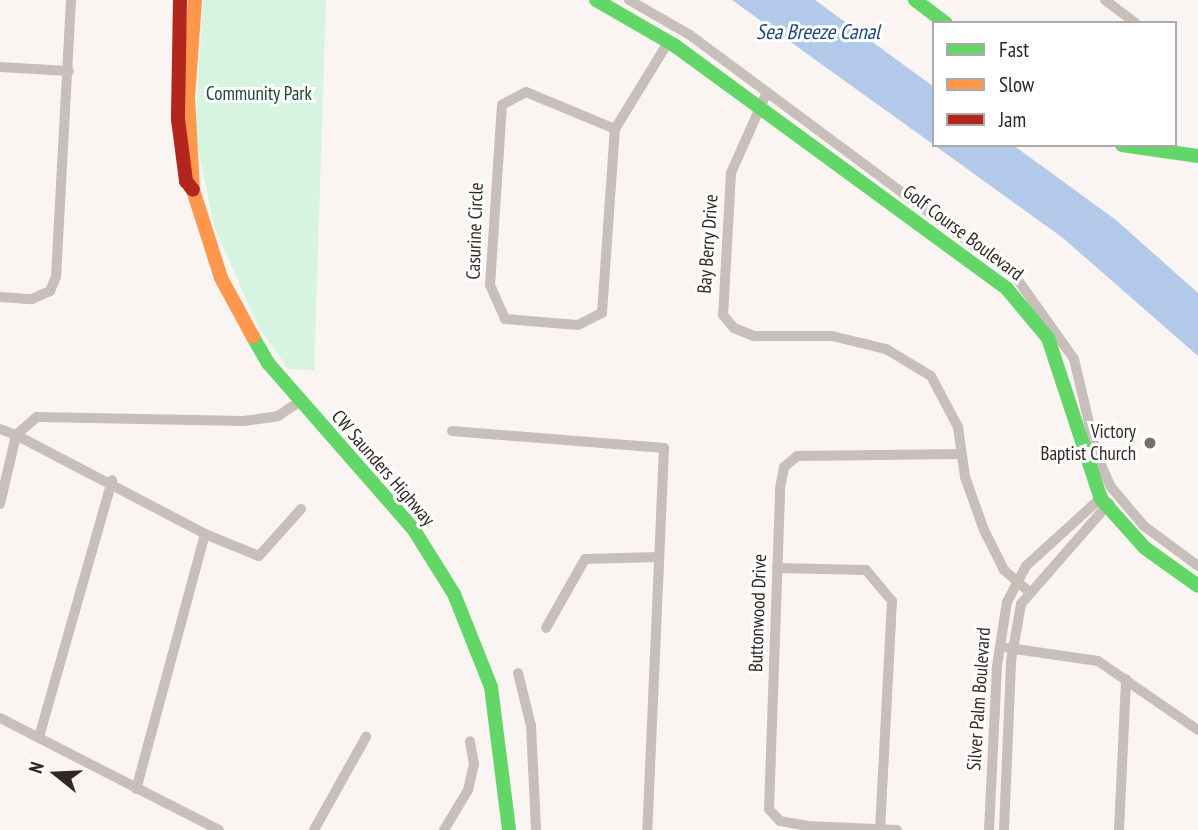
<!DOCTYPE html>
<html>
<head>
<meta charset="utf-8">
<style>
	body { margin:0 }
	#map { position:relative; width:1198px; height:830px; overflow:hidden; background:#faf4f2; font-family:"PT Sans Narrow",sans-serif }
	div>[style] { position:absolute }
	.green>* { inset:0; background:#d6f4df }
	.water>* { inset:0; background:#b2c9ea }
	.street>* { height:10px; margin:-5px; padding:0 5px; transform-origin:5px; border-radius:5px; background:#c8bfba }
	.fast>* { height:14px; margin:-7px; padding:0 7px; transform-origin:7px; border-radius:7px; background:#63d668 }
	.slow>* { height:14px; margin:-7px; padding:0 7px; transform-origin:7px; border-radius:7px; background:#ff974d }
	.jam>* { height:14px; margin:-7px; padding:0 7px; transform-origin:7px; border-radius:7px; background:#b3261e }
	.dots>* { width:19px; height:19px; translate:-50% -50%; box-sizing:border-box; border:4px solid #fff; border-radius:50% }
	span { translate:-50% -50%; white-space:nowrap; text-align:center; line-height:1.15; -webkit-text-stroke:6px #fff; paint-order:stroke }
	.park-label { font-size:19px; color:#1a4830 }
	.street-label { font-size:19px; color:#312822 }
	.poi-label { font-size:19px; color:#312822 }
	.right { translate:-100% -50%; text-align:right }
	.water-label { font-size:21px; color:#1a4580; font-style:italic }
	.legend { position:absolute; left:932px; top:21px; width:245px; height:126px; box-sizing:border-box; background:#fff; border:2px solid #ada9a7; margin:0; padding:9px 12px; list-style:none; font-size:21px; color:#312822 }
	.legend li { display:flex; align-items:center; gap:14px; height:35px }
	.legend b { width:35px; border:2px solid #ada9a7 }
	.north { position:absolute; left:21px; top:739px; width:70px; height:70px; -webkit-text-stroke:5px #fff; paint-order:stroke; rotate:288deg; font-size:19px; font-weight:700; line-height:28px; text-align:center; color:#312822 }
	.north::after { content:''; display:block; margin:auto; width:24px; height:32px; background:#312822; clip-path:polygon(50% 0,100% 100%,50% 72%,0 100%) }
</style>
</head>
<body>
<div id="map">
	<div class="green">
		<i style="clip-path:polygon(203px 0,326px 0,314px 370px,288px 369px,257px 324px,214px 226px,195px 134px)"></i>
	</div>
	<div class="water">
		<i style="clip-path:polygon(732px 0,815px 0,934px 87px,934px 145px)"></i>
		<i style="clip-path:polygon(934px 145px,1013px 145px,1116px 220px,1198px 293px,1198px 356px,1063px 238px)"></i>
	</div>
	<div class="street">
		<i style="left:629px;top:0;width:70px;rotate:29.8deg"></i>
		<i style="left:690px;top:35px;width:405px;rotate:36.6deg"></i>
		<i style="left:1015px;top:276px;width:102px;rotate:54.6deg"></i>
		<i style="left:1074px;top:359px;width:100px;rotate:76.7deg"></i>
		<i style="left:1097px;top:456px;width:34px;rotate:66deg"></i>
		<i style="left:1111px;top:487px;width:51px;rotate:49.8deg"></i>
		<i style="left:1144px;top:526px;width:67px;rotate:36.5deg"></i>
		<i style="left:1105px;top:0;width:38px;rotate:37deg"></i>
		<i style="left:0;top:67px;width:69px;rotate:3.3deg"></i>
		<i style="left:767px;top:92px;width:89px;rotate:114deg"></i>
		<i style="left:731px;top:173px;width:142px;rotate:93.2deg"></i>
		<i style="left:723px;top:315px;width:17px;rotate:50deg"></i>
		<i style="left:734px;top:328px;width:22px;rotate:22deg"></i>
		<i style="left:754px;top:336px;width:78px"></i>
		<i style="left:832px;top:336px;width:56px;rotate:13.5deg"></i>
		<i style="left:886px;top:349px;width:52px;rotate:31deg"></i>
		<i style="left:931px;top:376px;width:58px;rotate:62.1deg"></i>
		<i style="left:958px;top:427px;width:50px;rotate:82deg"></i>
		<i style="left:965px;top:477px;width:56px;rotate:70.3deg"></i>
		<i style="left:984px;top:530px;width:45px;rotate:63.4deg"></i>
		<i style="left:1004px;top:570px;width:32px;rotate:41deg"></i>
		<i style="left:615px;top:129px;width:96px;rotate:-157.4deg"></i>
		<i style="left:526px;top:92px;width:27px;rotate:152deg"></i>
		<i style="left:502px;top:105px;width:180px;rotate:93.8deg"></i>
		<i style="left:490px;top:285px;width:37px;rotate:66deg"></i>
		<i style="left:505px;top:319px;width:73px;rotate:4.7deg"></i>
		<i style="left:578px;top:325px;width:27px;rotate:-27deg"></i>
		<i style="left:602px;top:313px;width:184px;rotate:-86deg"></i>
		<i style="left:615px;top:129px;width:103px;rotate:-58.5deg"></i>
		<i style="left:0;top:297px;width:32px;rotate:4deg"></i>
		<i style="left:32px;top:299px;width:20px;rotate:-24deg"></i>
		<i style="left:50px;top:291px;width:15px;rotate:-67deg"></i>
		<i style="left:56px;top:277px;width:277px;rotate:-86.9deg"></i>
		<i style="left:0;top:429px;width:17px;rotate:21deg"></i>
		<i style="left:16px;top:435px;width:28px;rotate:-41deg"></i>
		<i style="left:37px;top:417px;width:207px;rotate:1.1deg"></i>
		<i style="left:244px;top:421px;width:34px;rotate:-8deg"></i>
		<i style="left:278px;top:416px;width:25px;rotate:-34deg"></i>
		<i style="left:452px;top:431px;width:213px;rotate:4.6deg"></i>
		<i style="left:664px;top:448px;width:382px;rotate:92.5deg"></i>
		<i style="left:0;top:504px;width:71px;rotate:-76.9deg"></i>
		<i style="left:16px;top:435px;width:213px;rotate:27.6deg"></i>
		<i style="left:205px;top:534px;width:264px;rotate:105.1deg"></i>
		<i style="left:205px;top:534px;width:58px;rotate:22.2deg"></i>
		<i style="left:259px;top:556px;width:63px;rotate:-48.2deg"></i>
		<i style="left:777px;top:568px;width:89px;rotate:1.3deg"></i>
		<i style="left:866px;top:570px;width:40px;rotate:50deg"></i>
		<i style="left:892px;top:601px;width:228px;rotate:93deg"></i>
		<i style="left:546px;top:628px;width:79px;rotate:-60.5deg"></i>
		<i style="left:585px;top:559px;width:74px;rotate:-1.5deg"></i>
		<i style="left:1008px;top:648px;width:91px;rotate:8.2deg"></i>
		<i style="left:1098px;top:661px;width:121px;rotate:34.6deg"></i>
		<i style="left:518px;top:673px;width:55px;rotate:76.2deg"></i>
		<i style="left:531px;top:726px;width:104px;rotate:87.2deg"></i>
		<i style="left:0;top:718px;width:246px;rotate:27.1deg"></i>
		<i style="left:39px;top:737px;width:267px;rotate:-74.1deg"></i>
		<i style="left:314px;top:830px;width:107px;rotate:-60.8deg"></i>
		<i style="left:444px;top:830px;width:47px;rotate:-59deg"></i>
		<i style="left:468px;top:790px;width:27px;rotate:-77deg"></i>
		<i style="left:474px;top:764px;width:23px;rotate:-100deg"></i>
		<i style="left:897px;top:830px;width:89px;rotate:-177.4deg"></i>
		<i style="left:808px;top:826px;width:28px;rotate:-170deg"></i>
		<i style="left:780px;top:821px;width:16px;rotate:-133deg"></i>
		<i style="left:769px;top:809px;width:321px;rotate:-88deg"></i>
		<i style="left:780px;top:488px;width:21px;rotate:-79deg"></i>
		<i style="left:784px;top:467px;width:17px;rotate:-40deg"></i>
		<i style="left:797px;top:456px;width:164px;rotate:-0.7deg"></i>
		<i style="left:989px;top:830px;width:164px;rotate:-87.2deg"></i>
		<i style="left:997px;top:666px;width:65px;rotate:-81.1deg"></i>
		<i style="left:1007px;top:602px;width:41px;rotate:-62.2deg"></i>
		<i style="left:1026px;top:566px;width:104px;rotate:-42.3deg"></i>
		<i style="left:1004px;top:830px;width:169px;rotate:-87.6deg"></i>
		<i style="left:1011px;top:661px;width:58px;rotate:-80deg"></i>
		<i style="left:1021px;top:604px;width:134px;rotate:-48.9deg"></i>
		<i style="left:1119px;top:830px;width:151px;rotate:-87.3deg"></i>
	</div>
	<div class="fast">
		<i style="left:596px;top:0;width:90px;rotate:30deg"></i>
		<i style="left:674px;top:45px;width:413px;rotate:36.2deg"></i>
		<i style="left:1007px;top:289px;width:64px;rotate:50.1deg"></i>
		<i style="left:1048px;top:338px;width:169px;rotate:71.8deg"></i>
		<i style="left:1101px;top:499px;width:66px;rotate:48.1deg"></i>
		<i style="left:1145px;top:548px;width:65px;rotate:35.6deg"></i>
		<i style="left:915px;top:0;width:39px;rotate:37deg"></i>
		<i style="left:1122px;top:145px;width:77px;rotate:8.2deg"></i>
		<i style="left:253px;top:337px;width:30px;rotate:60deg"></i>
		<i style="left:268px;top:363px;width:222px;rotate:48.8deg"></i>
		<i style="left:414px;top:530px;width:75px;rotate:58deg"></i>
		<i style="left:454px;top:594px;width:100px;rotate:68.3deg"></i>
		<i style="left:491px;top:687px;width:144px;rotate:82.8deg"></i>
	</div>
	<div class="slow">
		<i style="left:195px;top:0;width:98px;rotate:94.1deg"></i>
		<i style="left:188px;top:98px;width:92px;rotate:86.9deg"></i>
		<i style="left:193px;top:190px;width:92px;rotate:72.3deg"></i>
		<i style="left:221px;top:278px;width:67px;rotate:61.5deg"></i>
	</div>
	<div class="jam">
		<i style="left:180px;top:0;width:119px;rotate:91deg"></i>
		<i style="left:178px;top:119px;width:63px;rotate:82.6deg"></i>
		<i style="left:186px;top:181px;width:11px;rotate:52deg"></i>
	</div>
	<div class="dots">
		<i style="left:1150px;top:443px;background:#776f6b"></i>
	</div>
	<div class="park-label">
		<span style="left:259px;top:94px">Community Park</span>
	</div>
	<div class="street-label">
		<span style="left:475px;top:231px;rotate:-88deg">Casurine Circle</span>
		<span style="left:963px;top:233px;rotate:37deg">Golf Course Boulevard</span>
		<span style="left:708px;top:244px;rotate:-86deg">Bay Berry Drive</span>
		<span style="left:383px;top:468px;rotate:49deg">CW Saunders Highway</span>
		<span style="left:758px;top:613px;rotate:-88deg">Buttonwood Drive</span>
		<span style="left:979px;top:699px;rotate:-86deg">Silver Palm Boulevard</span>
	</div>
	<div class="poi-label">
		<span class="right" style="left:1136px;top:443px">Victory<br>Baptist Church</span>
	</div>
	<div class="water-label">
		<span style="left:818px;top:32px">Sea Breeze Canal</span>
	</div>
	<ul class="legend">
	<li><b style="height:9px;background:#63d668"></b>Fast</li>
	<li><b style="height:9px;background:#ff974d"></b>Slow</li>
	<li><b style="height:9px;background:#b3261e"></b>Jam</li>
	</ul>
	<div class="north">N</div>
</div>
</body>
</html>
